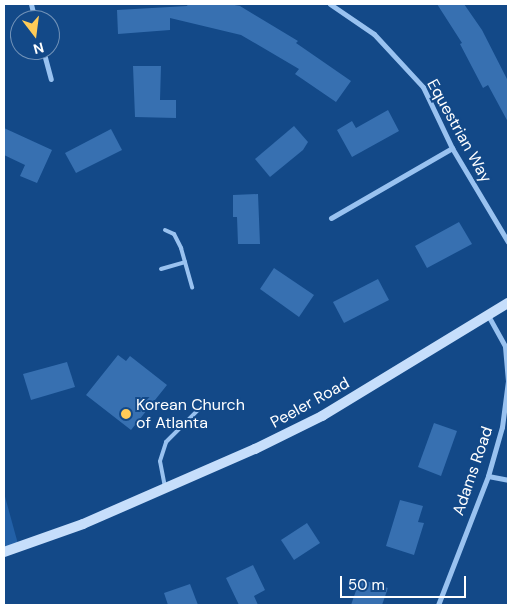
<!DOCTYPE html>
<html>
<head>
<meta charset="utf-8">
<style>
	body { margin:0 }
	#map { position:relative; width:512px; height:609px; overflow:hidden; background:#134988; font-family:"DM Sans",sans-serif }
	div>[style] { position:absolute }
	.green>* { inset:0; background:#2260a7 }
	.building>* { inset:0; background:#3770b1 }
	.lane>* { height:4px; margin:-2px; padding:0 2px; transform-origin:2px; border-radius:2px; background:#99c2f0 }
	.street>* { height:5px; margin:-2.5px; padding:0 2.5px; transform-origin:2.5px; border-radius:2.5px; background:#99c2f0 }
	.secondary>* { height:10px; margin:-5px; padding:0 5px; transform-origin:5px; border-radius:5px; background:#c6defb }
	.dots>* { width:14px; height:14px; translate:-50% -50%; box-sizing:border-box; border:2px solid #134988; border-radius:50% }
	span { translate:-50% -50%; white-space:nowrap; text-align:center; line-height:1.15; -webkit-text-stroke:4px #134988; paint-order:stroke }
	.street-label { font-size:16px; color:#fff }
	.poi-label { font-size:16px; color:#fff }
	.left { translate:0 -50%; text-align:left }
	.frame { position:absolute; inset:0; border:5px solid #fff; pointer-events:none }
	.north { position:absolute; left:10px; top:10px; width:50px; height:50px; box-sizing:border-box; background:#134988; border:1px solid #7192b8; border-radius:50%; rotate:165deg; font-size:14px; font-weight:700; line-height:20px; text-align:center; color:#fff }
	.north::after { content:''; display:block; margin:auto; width:18px; height:22px; background:#ffcb57; clip-path:polygon(50% 0,100% 100%,50% 72%,0 100%) }
	.scale { position:absolute; left:340px; top:576px; width:126px; height:22px; box-sizing:border-box; border:2px solid #fff; border-top:0; padding-left:6px; font-size:15px; line-height:18px; white-space:nowrap; color:#fff; -webkit-text-stroke:4px #134988; paint-order:stroke }
</style>
</head>
<body>
<div id="map">
	<div class="green">
		<i style="clip-path:polygon(4px 493px,18px 544px,4px 548px)"></i>
	</div>
	<div class="building">
		<i style="clip-path:polygon(188px 4px,229px 4px,240px 6px,298px 41px,296px 43px,351px 81px,336px 102px,295px 74px,299px 69px,241px 35px,170px 18px,170px 30px,118px 34px,117px 10px,187px 6px)"></i>
		<i style="clip-path:polygon(437px 4px,464px 4px,482px 30px,508px 81px,508px 122px,488px 85px,483px 88px,460px 44px,462px 43px)"></i>
		<i style="clip-path:polygon(133px 66px,161px 66px,160px 100px,176px 100px,176px 118px,135px 117px)"></i>
		<i style="clip-path:polygon(388px 110px,399px 131px,352px 157px,337px 130px,352px 121px,356px 128px)"></i>
		<i style="clip-path:polygon(294px 126px,308px 142px,303px 150px,270px 177px,255px 159px)"></i>
		<i style="clip-path:polygon(4px 128px,52px 150px,37px 183px,20px 176px,25px 165px,4px 155px)"></i>
		<i style="clip-path:polygon(111px 129px,122px 150px,76px 173px,65px 153px)"></i>
		<i style="clip-path:polygon(258px 194px,260px 244px,238px 244px,237px 217px,233px 217px,233px 195px)"></i>
		<i style="clip-path:polygon(459px 222px,472px 244px,427px 268px,415px 246px)"></i>
		<i style="clip-path:polygon(274px 268px,314px 295px,299px 317px,260px 289px)"></i>
		<i style="clip-path:polygon(378px 279px,389px 300px,344px 323px,333px 302px)"></i>
		<i style="clip-path:polygon(118px 355px,126px 361px,130px 356px,167px 385px,131px 430px,86px 395px)"></i>
		<i style="clip-path:polygon(67px 362px,75px 387px,31px 400px,23px 374px)"></i>
		<i style="clip-path:polygon(434px 423px,457px 431px,441px 476px,418px 467px)"></i>
		<i style="clip-path:polygon(400px 500px,423px 506px,418px 522px,424px 523px,414px 555px,386px 546px)"></i>
		<i style="clip-path:polygon(307px 523px,320px 543px,294px 560px,281px 540px)"></i>
		<i style="clip-path:polygon(253px 565px,265px 590px,254px 596px,258px 605px,239px 605px,226px 578px)"></i>
		<i style="clip-path:polygon(360px 579px,388px 588px,382px 605px,351px 605px)"></i>
		<i style="clip-path:polygon(190px 584px,198px 605px,168px 605px,164px 593px)"></i>
	</div>
	<div class="lane">
		<i style="left:165px;top:230px;width:10px;rotate:24deg"></i>
		<i style="left:174px;top:234px;width:16px;rotate:63deg"></i>
		<i style="left:181px;top:248px;width:41px;rotate:74.2deg"></i>
		<i style="left:161px;top:269px;width:25px;rotate:-16deg"></i>
		<i style="left:165px;top:487px;width:26px;rotate:-101deg"></i>
		<i style="left:160px;top:461px;width:20px;rotate:-72deg"></i>
		<i style="left:166px;top:442px;width:55px;rotate:-45deg"></i>
	</div>
	<div class="street">
		<i style="left:31px;top:4px;width:16px;rotate:76deg"></i>
		<i style="left:330px;top:4px;width:53px;rotate:34.3deg"></i>
		<i style="left:374px;top:34px;width:72px;rotate:47.2deg"></i>
		<i style="left:423px;top:87px;width:68px;rotate:64.6deg"></i>
		<i style="left:452px;top:148px;width:109px;rotate:59.2deg"></i>
		<i style="left:43px;top:50px;width:30px;rotate:75deg"></i>
		<i style="left:331px;top:218px;width:140px;rotate:-30deg"></i>
		<i style="left:488px;top:476px;width:20px;rotate:11deg"></i>
		<i style="left:438px;top:605px;width:138px;rotate:-68.8deg"></i>
		<i style="left:488px;top:476px;width:51px;rotate:-74.1deg"></i>
		<i style="left:502px;top:427px;width:46px;rotate:-82.6deg"></i>
		<i style="left:508px;top:381px;width:35px;rotate:-95deg"></i>
		<i style="left:505px;top:346px;width:35px;rotate:-119deg"></i>
	</div>
	<div class="secondary">
		<i style="left:4px;top:552px;width:84px;rotate:-19.5deg"></i>
		<i style="left:83px;top:524px;width:188px;rotate:-23.6deg"></i>
		<i style="left:255px;top:449px;width:75px;rotate:-26.2deg"></i>
		<i style="left:322px;top:416px;width:218px;rotate:-31.3deg"></i>
	</div>
	<div class="dots">
		<i style="left:126px;top:414px;background:#ffcb57"></i>
	</div>
	<div class="street-label">
		<span style="left:459px;top:131px;rotate:61deg">Equestrian Way</span>
		<span style="left:310px;top:403px;rotate:-29deg">Peeler Road</span>
		<span style="left:473px;top:471px;rotate:-71deg">Adams Road</span>
	</div>
	<div class="poi-label">
		<span class="left" style="left:136px;top:414px">Korean Church<br>of Atlanta</span>
	</div>
	<div class="frame"></div>
	<div class="north">N</div>
	<div class="scale">50 m</div>
</div>
</body>
</html>
